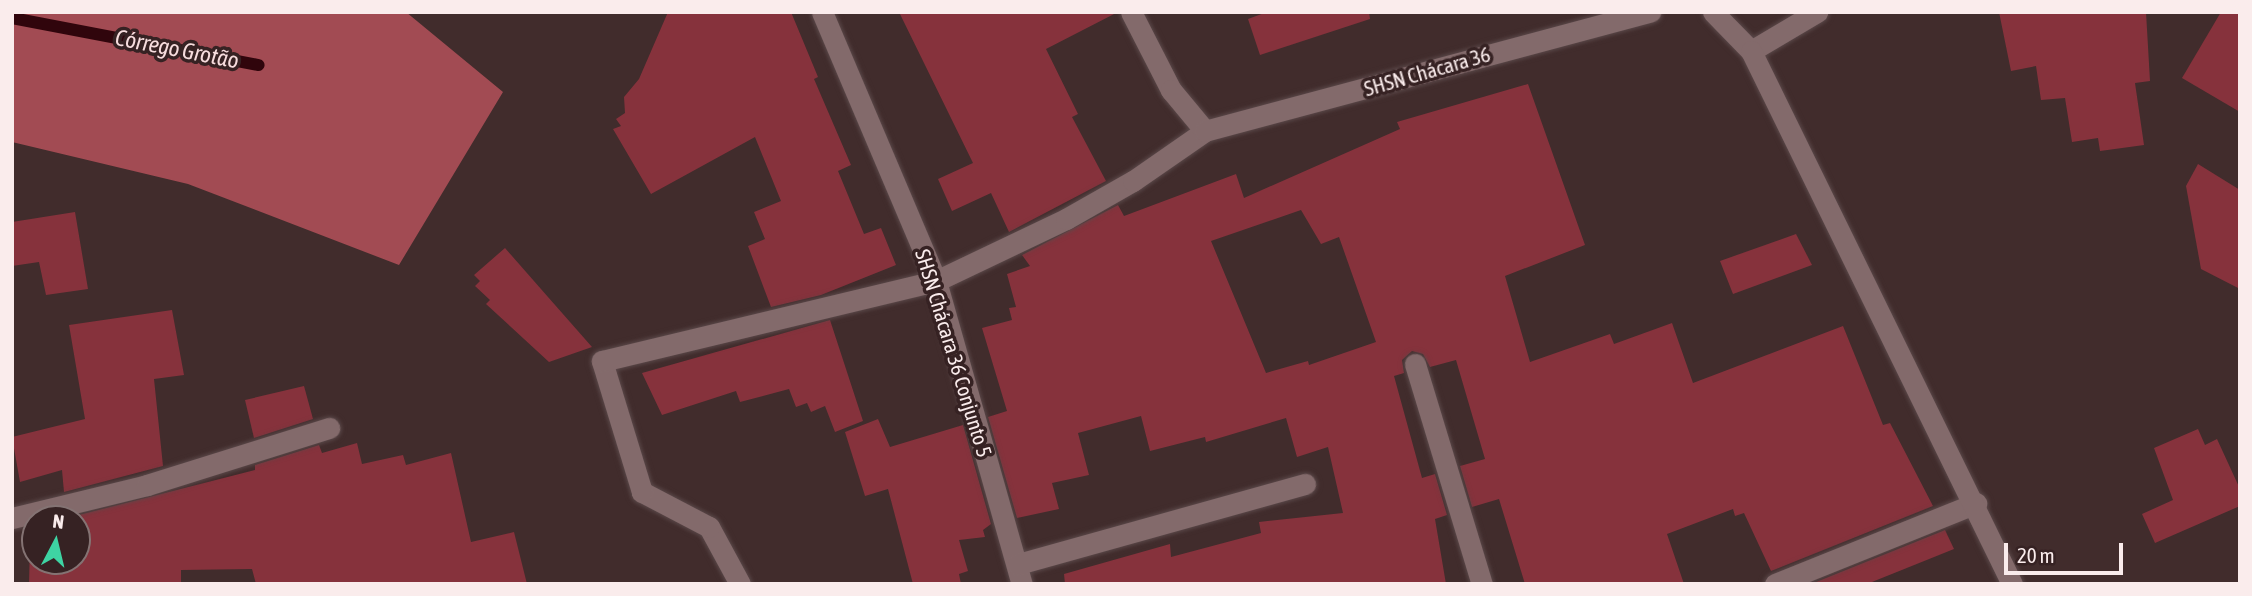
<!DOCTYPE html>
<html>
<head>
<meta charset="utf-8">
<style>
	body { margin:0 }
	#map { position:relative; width:2252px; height:596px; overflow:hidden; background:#412c2c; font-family:"Asap Condensed",sans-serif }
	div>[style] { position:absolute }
	.forest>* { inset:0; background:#a24b53 }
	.stream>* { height:12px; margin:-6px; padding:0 6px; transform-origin:6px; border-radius:6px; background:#30050c }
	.building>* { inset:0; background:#86323c }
	.roads { filter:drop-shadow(0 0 2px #5a4849) drop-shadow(0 0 2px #5a4849) }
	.minor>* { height:21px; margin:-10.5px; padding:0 10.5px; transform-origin:10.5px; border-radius:10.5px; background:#836a6b }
	.tertiary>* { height:21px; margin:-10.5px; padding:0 10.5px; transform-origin:10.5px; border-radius:10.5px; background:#836a6b }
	span { translate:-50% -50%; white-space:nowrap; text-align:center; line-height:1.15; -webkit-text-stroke:7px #362223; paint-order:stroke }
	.street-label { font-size:21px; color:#faecec }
	.water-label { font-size:23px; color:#f7ddde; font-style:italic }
	.frame { position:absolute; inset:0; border:14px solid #faecec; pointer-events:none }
	.north { position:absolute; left:21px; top:505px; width:70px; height:70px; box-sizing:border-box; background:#362223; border:2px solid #847373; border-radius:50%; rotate:7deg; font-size:19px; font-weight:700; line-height:28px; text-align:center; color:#faecec }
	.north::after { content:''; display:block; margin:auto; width:24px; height:32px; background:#3ed4a3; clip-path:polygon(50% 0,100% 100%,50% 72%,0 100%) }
	.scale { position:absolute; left:2004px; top:543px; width:119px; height:32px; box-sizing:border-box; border:4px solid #faecec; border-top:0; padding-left:9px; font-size:21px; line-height:24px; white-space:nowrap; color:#faecec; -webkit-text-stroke:5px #362223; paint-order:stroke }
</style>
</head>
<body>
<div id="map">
	<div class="forest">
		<i style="clip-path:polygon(12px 12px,406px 12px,503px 92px,399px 265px,188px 184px,12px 142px)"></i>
	</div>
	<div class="stream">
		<i style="left:12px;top:18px;width:251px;rotate:10.8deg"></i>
	</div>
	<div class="building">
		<i style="clip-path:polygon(668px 12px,791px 12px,818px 77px,814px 79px,851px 165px,838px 171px,864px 234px,881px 228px,896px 265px,821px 295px,771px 307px,748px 246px,765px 239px,754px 212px,781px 201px,755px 137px,651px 194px,613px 129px,621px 126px,616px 119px,625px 113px,624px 97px,639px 79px)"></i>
		<i style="clip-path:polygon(899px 12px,1118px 12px,1046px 49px,1078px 114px,1072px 117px,1106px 181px,1009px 232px,991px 193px,952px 211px,938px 179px,973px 163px)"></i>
		<i style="clip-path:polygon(1267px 12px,1369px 12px,1370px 19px,1260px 55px,1248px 19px)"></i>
		<i style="clip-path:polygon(1999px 12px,2146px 12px,2150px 81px,2135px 83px,2144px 145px,2100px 151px,2098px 138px,2072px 142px,2065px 98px,2041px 100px,2036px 66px,2011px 71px)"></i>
		<i style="clip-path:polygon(2221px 12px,2240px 12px,2240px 112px,2182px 78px)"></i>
		<i style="clip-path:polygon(evenodd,1528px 84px,1585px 245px,1505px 276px,1530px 362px,1610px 334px,1614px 344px,1672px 323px,1693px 383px,1843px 326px,1883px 425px,1890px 423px,1933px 506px,1771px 571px,1744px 513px,1735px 516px,1733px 509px,1667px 534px,1684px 584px,1525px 584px,1499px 499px,1472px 507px,1460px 466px,1485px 459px,1456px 360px,1430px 367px,1423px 354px,1412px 351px,1402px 360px,1404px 373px,1394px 376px,1422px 478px,1435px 474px,1447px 515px,1435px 519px,1446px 584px,1065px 584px,1064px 574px,1170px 544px,1171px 557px,1261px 533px,1259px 522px,1343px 513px,1328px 447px,1297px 457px,1286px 418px,1206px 442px,1205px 437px,1150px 451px,1141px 416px,1078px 433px,1089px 475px,1052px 483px,1059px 509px,1017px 518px,988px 417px,1007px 411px,982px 328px,1012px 320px,1009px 308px,1016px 307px,1007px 274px,1030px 266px,1022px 255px,1118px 205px,1124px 216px,1236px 174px,1244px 198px,1400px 129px,1397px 122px,1528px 84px,1301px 210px,1321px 244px,1339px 237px,1376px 342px,1309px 365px,1308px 361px,1266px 373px,1211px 241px,1301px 210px)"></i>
		<i style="clip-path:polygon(2198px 164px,2240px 190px,2240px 289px,2201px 269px,2186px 186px)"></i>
		<i style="clip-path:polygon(75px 212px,88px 289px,46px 295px,39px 262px,12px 266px,12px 222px)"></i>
		<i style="clip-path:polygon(1796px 234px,1812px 265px,1733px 294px,1720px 261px)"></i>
		<i style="clip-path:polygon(505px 248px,548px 297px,592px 347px,549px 362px,486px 304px,490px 300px,475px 286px,480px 281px,474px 275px)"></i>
		<i style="clip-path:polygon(172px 310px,184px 375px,154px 379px,163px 466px,64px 492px,62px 470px,20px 482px,12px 437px,85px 419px,69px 325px)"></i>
		<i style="clip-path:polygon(830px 320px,863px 421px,835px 432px,825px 406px,811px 412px,807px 403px,796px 407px,789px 389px,740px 402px,736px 391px,662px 415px,642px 373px)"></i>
		<i style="clip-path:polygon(304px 386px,313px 419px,254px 438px,245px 400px)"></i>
		<i style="clip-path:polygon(878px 419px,890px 447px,963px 425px,991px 524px,983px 530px,985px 537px,959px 540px,968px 571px,959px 574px,961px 584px,913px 584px,888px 489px,865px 496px,845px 432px)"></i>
		<i style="clip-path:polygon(2198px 429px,2205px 445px,2217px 439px,2240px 489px,2240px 506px,2155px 543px,2142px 514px,2173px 500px,2154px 448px)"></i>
		<i style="clip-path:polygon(357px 443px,362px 464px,403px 455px,406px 465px,451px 453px,471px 542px,514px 532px,527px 584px,256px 584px,252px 569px,181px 570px,181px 584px,29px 584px,30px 544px,35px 544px,35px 561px,77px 561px,77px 519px,67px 518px,255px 470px,255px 465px,319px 445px,322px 453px)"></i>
		<i style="clip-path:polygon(1945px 530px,1954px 549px,1867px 584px,1811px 584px)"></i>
	</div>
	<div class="roads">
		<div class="minor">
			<i style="left:822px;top:12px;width:292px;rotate:67deg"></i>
			<i style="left:936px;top:281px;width:315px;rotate:74.2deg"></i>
			<i style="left:1751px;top:51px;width:77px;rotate:-30.6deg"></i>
			<i style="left:1415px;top:364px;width:230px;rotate:73.1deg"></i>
			<i style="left:12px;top:518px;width:139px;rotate:-13.7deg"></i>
			<i style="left:147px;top:485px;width:191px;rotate:-17.4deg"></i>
			<i style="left:1018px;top:564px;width:298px;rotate:-15.6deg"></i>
			<i style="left:740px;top:584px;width:65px;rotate:-118.5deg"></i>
			<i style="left:709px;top:527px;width:76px;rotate:-152.4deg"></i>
			<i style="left:642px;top:492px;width:137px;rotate:-107deg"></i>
			<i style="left:602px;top:361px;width:343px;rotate:-13.5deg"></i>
			<i style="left:936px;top:281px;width:144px;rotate:-25.5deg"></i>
			<i style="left:1066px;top:219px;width:77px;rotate:-29.6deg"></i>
			<i style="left:1133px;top:181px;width:88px;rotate:-34.8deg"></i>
			<i style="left:1775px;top:584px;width:217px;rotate:-21.9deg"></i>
		</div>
		<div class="tertiary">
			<i style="left:1131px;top:12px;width:88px;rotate:62.9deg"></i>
			<i style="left:1171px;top:90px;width:53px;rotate:50.3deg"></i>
			<i style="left:1205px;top:131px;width:461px;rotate:-15deg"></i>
			<i style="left:1713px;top:12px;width:54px;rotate:45.7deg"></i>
			<i style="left:1751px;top:51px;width:593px;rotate:63.91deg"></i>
		</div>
	</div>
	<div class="street-label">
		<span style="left:1427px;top:71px;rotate:-16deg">SHSN Chácara 36</span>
		<span style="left:954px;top:353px;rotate:73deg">SHSN Chácara 36 Conjunto 5</span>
	</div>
	<div class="water-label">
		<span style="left:177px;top:49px;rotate:11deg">Córrego Grotão</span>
	</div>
	<div class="frame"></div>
	<div class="north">N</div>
	<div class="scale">20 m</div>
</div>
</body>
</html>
